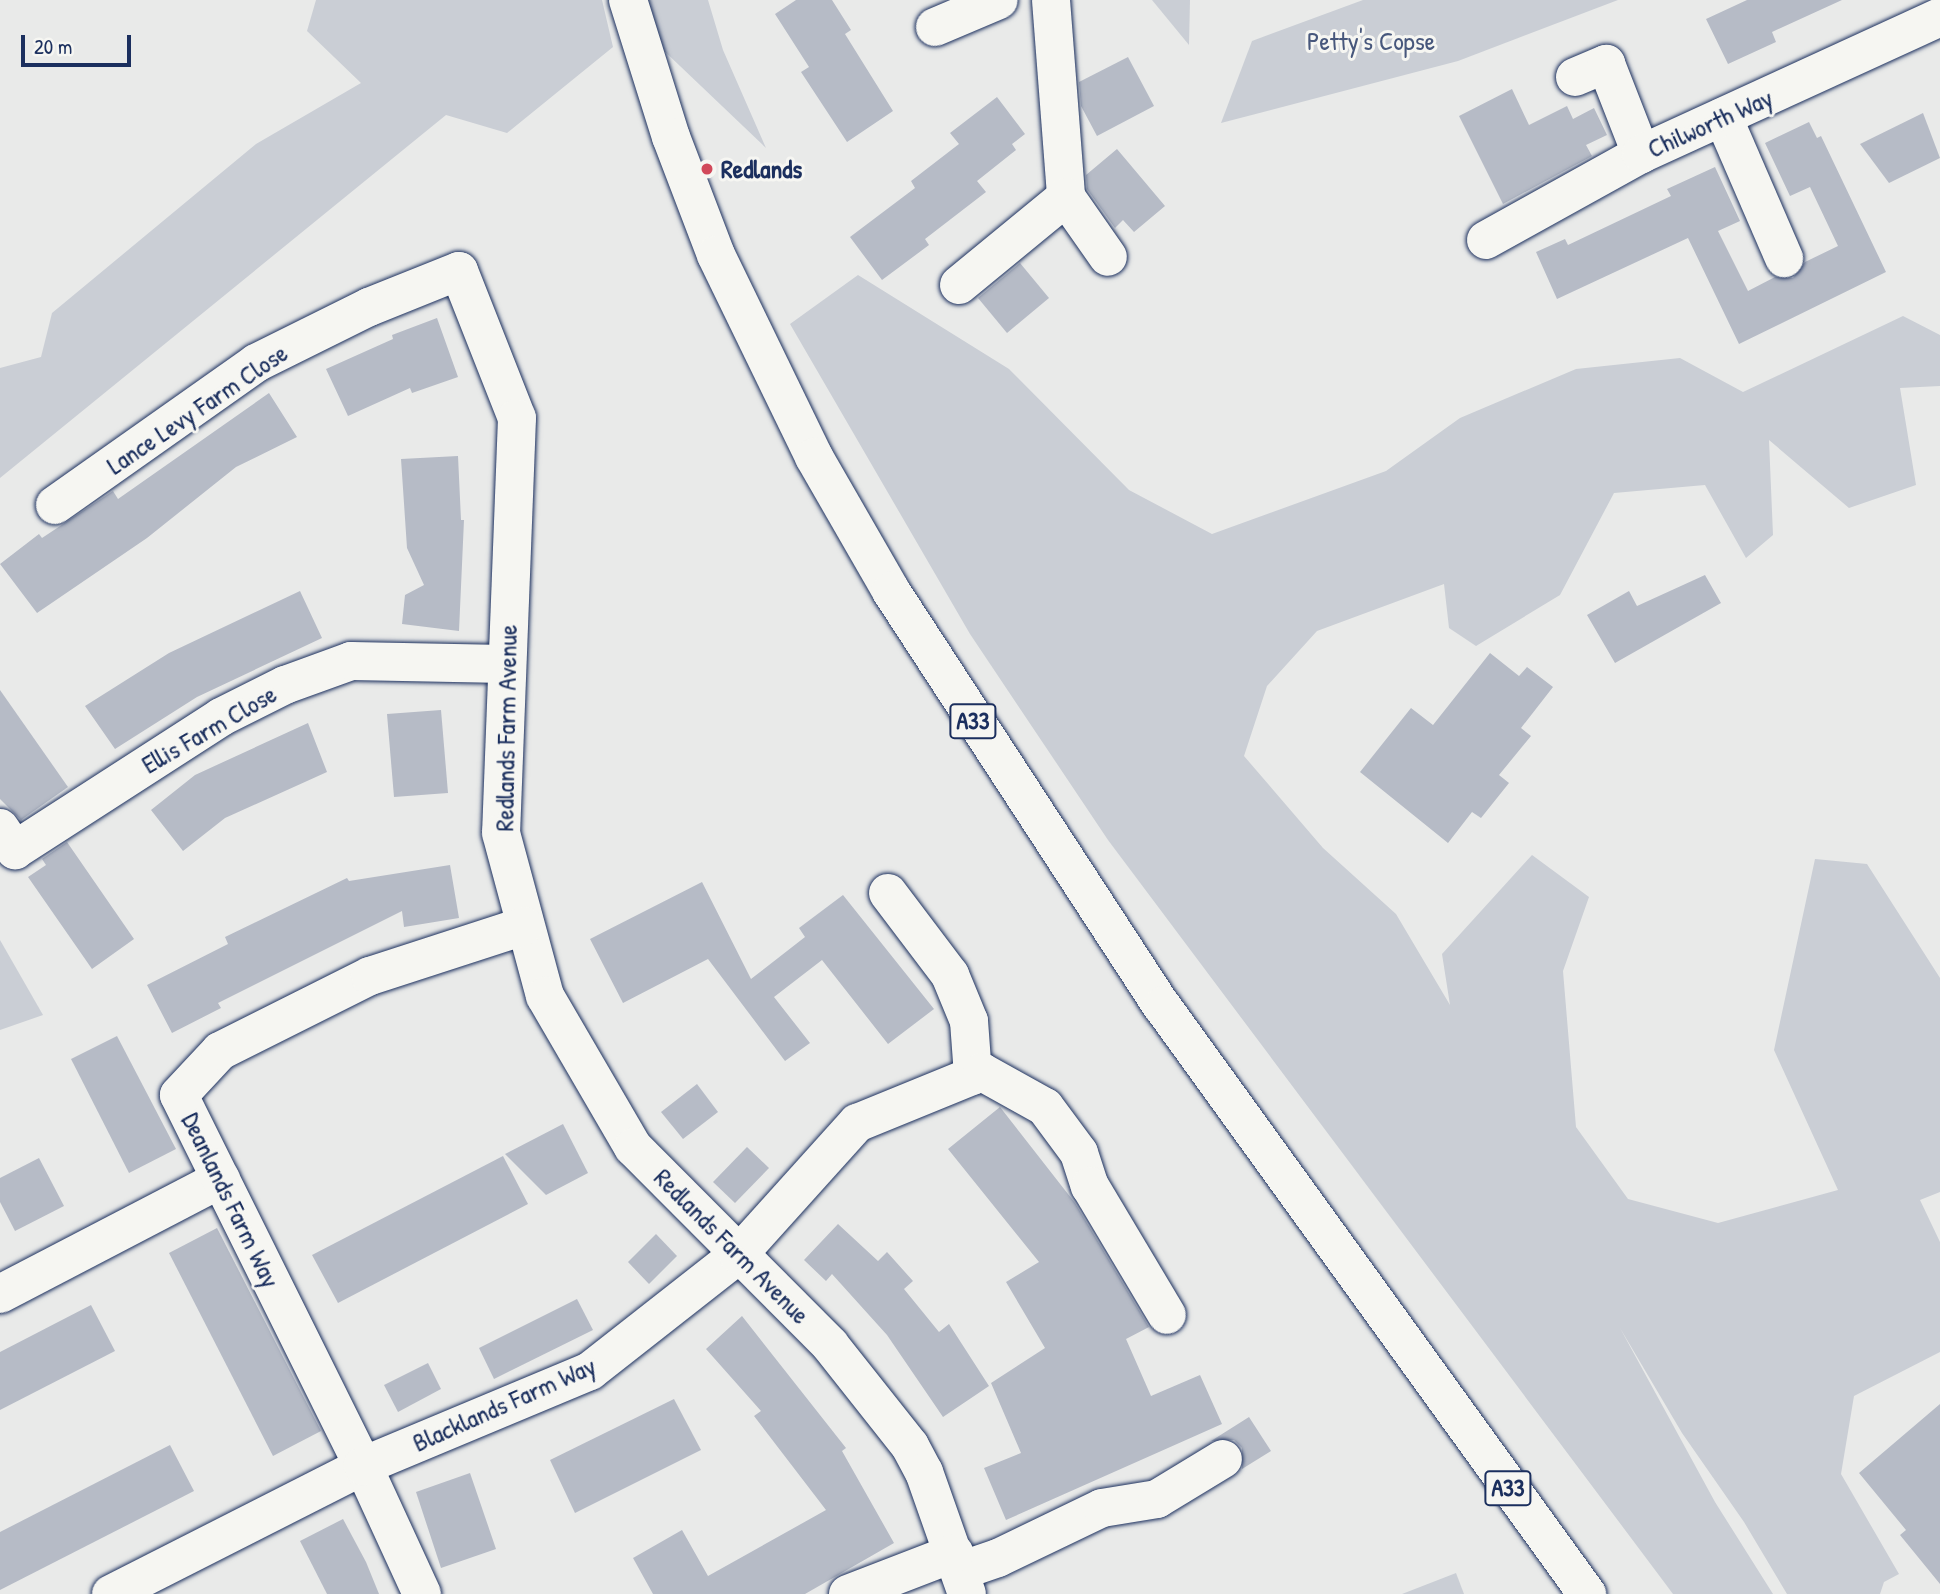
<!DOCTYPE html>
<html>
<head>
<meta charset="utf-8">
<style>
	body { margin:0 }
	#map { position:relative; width:1940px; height:1594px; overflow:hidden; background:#e9eae9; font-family:"Patrick Hand",sans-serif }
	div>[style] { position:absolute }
	.green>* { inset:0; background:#caced5 }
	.building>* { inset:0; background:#b6bbc6 }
	.roads { filter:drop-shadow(0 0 2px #1b2f5e) drop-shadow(0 0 2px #1b2f5e) }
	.minor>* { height:38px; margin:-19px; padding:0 19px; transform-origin:19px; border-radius:19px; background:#f6f6f2 }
	.highway>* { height:38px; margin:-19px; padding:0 19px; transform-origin:19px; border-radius:19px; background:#f6f6f2 }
	.dots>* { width:19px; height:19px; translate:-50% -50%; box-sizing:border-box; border:4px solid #f6f6f2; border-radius:50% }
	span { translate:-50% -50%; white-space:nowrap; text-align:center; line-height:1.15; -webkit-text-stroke:6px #f6f6f2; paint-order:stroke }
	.shield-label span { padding:2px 5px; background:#f6f6f2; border:2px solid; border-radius:5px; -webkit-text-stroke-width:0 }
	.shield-label { font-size:24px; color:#1b2f5e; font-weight:700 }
	.park-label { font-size:26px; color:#47577c }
	.street-label { font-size:26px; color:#1b2f5e }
	.poi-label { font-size:26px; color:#1b2f5e; font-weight:700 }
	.left { translate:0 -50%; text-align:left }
	.scale { position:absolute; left:21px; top:35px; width:110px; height:32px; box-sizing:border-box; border:4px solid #1b2f5e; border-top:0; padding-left:9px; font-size:21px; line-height:24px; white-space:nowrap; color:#1b2f5e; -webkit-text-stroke:5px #f6f6f2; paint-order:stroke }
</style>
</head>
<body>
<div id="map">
	<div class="green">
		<i style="clip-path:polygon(316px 0,602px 0,613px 47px,507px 133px,446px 115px,0 478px,0 368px,41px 357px,52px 313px,256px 144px,361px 83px,307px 31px)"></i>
		<i style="clip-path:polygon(647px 0,708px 0,723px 50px,766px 148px,659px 46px)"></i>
		<i style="clip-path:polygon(1152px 0,1190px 0,1189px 45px)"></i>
		<i style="clip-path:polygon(1363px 0,1618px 0,1458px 61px,1221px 123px,1252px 41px)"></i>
		<i style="clip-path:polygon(858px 275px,1009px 369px,1129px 490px,1212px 534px,1386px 471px,1460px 418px,1576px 369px,1680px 358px,1743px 392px,1903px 316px,1940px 335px,1940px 386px,1900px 388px,1916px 485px,1849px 508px,1769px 440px,1773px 535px,1746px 558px,1705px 485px,1614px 493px,1560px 595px,1476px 646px,1449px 628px,1444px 584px,1317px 631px,1267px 686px,1244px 756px,1323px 848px,1396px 914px,1450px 1005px,1442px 954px,1532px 855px,1589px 897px,1563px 971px,1576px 1127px,1628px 1199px,1718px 1223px,1838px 1190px,1774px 1050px,1815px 859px,1867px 864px,1940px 978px,1940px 1192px,1920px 1200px,1940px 1242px,1940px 1352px,1854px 1396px,1841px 1474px,1899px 1574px,1884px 1582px,1880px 1594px,1787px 1594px,1744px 1522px,1682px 1433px,1620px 1328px,1715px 1502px,1773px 1594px,1673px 1594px,1108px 840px,970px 634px,790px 324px)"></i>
		<i style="clip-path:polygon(0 940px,43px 1015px,0 1030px)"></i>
		<i style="clip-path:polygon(1456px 1573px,1464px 1594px,1402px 1594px)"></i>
	</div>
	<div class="building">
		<i style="clip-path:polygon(796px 0,832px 0,851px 30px,845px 34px,893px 111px,847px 142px,801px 72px,809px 67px,775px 14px)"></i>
		<i style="clip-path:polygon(1747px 0,1842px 0,1772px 32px,1776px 42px,1728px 64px,1706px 19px)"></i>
		<i style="clip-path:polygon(1128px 57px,1154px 106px,1097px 136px,1081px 106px,1079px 82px)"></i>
		<i style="clip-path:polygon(1512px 89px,1529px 125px,1567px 106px,1573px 119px,1594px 108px,1607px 135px,1586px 145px,1592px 156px,1503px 204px,1459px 116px)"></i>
		<i style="clip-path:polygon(997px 97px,1025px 134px,1012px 144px,1016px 150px,977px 181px,986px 192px,925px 239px,929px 245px,882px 280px,850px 237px,915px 188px,911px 181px,959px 144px,950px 133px)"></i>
		<i style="clip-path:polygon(1923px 113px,1940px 158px,1889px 183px,1860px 144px)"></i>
		<i style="clip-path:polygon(1809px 122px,1817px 138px,1821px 136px,1886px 272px,1739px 344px,1688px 238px,1557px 299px,1536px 252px,1565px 239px,1568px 245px,1671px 196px,1667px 189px,1715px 167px,1740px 221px,1718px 231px,1748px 291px,1775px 277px,1793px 278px,1805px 262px,1838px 246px,1810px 187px,1790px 196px,1765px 143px)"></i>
		<i style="clip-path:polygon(1117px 149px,1165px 206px,1134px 232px,1123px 220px,1115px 228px,1087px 189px,1086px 175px)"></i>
		<i style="clip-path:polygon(1020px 263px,1049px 298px,1007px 333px,978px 298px)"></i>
		<i style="clip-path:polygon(437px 318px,458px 377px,412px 393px,410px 388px,348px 416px,326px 369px,393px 339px,392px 335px)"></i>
		<i style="clip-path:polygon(269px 393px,297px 437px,236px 467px,147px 538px,37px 613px,0 564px,39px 534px,42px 538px,113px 491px,118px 499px)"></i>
		<i style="clip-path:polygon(458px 456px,461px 520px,464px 520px,459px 631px,402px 624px,405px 595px,424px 585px,407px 548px,401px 459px)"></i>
		<i style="clip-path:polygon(1705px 575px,1721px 603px,1615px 663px,1587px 615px,1629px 591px,1637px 606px)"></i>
		<i style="clip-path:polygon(300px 591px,322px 638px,197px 697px,115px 749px,85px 706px,169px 653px)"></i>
		<i style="clip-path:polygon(1490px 653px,1519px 676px,1527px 667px,1553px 687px,1521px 728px,1531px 736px,1499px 775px,1509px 783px,1481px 818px,1472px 812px,1448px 843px,1360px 772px,1411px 708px,1433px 725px)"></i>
		<i style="clip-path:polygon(0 690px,68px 787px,21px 820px,0 799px)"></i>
		<i style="clip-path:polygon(441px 710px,448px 793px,394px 797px,387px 714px)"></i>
		<i style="clip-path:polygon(308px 723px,327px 772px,225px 818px,183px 851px,151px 810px,195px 775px)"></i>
		<i style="clip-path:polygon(67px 842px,134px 939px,92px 969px,28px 877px,46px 865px,42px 859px)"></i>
		<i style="clip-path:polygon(450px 865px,459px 918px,404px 927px,402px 911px,218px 1003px,221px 1008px,172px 1033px,147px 985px,228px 944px,225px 937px,347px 878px,349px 881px)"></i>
		<i style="clip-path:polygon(702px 882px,751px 979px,805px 937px,799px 928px,843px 895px,934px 1009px,888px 1044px,822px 960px,774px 997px,810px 1043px,785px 1061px,708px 959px,623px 1003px,590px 939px)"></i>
		<i style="clip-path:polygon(117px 1036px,176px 1149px,129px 1173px,71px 1059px)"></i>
		<i style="clip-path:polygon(697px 1084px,718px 1112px,683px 1139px,661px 1112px)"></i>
		<i style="clip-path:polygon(1000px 1107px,1075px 1203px,1149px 1327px,1126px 1339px,1151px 1396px,1200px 1375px,1222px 1424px,1006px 1520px,984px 1468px,1021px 1453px,991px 1383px,1045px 1348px,1006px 1282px,1039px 1262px,948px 1149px)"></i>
		<i style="clip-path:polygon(563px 1124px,588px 1173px,546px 1195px,505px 1154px)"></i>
		<i style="clip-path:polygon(747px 1147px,769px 1168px,735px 1203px,713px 1182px)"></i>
		<i style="clip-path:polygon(503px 1156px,528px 1204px,338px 1303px,312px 1255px)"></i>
		<i style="clip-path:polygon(39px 1158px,64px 1206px,15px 1231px,0 1202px,0 1178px)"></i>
		<i style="clip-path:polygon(838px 1224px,878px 1261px,887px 1252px,913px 1281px,904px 1289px,939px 1332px,949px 1324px,989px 1386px,943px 1417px,887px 1335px,832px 1274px,826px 1281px,804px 1260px)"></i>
		<i style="clip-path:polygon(217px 1228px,321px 1431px,273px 1456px,169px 1253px)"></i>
		<i style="clip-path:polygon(656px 1234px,677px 1256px,649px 1284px,628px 1262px)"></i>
		<i style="clip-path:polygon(577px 1299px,593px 1330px,494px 1379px,479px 1348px)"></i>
		<i style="clip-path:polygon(91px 1305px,115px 1351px,0 1410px,0 1352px)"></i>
		<i style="clip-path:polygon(742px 1316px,846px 1448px,842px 1451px,894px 1543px,805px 1594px,653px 1594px,633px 1558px,682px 1530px,708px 1576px,826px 1510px,754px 1416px,761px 1411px,706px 1349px)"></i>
		<i style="clip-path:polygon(428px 1363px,441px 1389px,398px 1412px,384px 1385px)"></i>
		<i style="clip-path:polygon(674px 1399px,701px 1450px,575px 1513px,550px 1460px)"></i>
		<i style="clip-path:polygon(1940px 1404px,1940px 1584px,1900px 1535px,1906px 1530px,1859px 1473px)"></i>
		<i style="clip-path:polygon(1249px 1417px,1271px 1451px,1242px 1469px,1242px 1448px,1234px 1440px,1211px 1441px)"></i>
		<i style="clip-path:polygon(170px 1445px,194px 1491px,0 1590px,0 1532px)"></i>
		<i style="clip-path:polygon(470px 1473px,496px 1549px,441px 1568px,416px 1492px)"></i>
		<i style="clip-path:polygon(343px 1519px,366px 1562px,379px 1594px,327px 1594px,300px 1541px)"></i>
	</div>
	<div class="roads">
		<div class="minor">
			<i style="left:1051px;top:0;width:198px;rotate:85.6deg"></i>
			<i style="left:935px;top:27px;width:69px;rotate:-22.9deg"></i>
			<i style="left:1575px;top:77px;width:34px;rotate:-23deg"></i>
			<i style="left:1606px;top:64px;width:97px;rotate:68.7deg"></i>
			<i style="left:1723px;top:117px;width:154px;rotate:66.6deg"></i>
			<i style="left:1486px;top:240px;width:177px;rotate:-29deg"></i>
			<i style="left:1641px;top:154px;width:329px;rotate:-24.6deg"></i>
			<i style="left:959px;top:285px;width:139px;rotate:-39.4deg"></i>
			<i style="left:1066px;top:197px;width:73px;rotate:55deg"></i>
			<i style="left:55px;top:505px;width:246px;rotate:-35.2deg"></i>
			<i style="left:256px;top:363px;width:126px;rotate:-26.4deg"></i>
			<i style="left:369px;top:307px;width:97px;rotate:-21.8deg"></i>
			<i style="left:459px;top:271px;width:158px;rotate:68.5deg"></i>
			<i style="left:517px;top:418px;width:415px;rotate:92.2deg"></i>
			<i style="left:501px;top:833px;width:169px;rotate:74.9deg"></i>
			<i style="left:545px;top:996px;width:175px;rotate:59.8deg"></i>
			<i style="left:633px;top:1147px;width:279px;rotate:45.1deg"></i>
			<i style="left:830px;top:1345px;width:129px;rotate:51.6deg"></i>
			<i style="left:910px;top:1446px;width:30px;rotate:62deg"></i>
			<i style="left:924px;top:1472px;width:129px;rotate:70.6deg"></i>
			<i style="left:0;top:828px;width:27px;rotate:56deg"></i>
			<i style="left:15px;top:850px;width:245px;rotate:-32.8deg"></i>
			<i style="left:221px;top:717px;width:72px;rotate:-26.6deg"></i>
			<i style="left:285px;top:685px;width:70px;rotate:-20deg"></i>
			<i style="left:351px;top:661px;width:155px;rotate:1.1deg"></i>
			<i style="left:888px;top:893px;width:103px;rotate:52.9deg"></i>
			<i style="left:950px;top:975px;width:50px;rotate:67.6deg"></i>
			<i style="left:969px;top:1021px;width:55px;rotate:85.8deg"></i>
			<i style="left:0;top:1294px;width:249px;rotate:-27.5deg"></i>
			<i style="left:960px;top:1571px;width:40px;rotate:-18.9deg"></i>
			<i style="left:998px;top:1558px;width:115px;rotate:-25.7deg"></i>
			<i style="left:1102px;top:1508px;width:56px;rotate:-9.3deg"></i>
			<i style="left:1157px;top:1499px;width:77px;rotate:-31.2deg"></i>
			<i style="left:111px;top:1594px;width:283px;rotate:-26.9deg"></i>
			<i style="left:363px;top:1466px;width:414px;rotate:-116.4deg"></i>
			<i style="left:179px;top:1095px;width:60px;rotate:-47deg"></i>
			<i style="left:220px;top:1051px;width:168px;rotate:-26.6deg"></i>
			<i style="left:370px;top:976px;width:162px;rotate:-18deg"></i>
			<i style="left:422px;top:1594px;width:141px;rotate:-114.7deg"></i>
			<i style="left:363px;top:1466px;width:246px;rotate:-22.7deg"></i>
			<i style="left:590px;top:1371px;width:188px;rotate:-38.1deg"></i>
			<i style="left:738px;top:1255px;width:178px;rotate:-48deg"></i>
			<i style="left:857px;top:1123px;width:135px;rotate:-22.2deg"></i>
			<i style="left:982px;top:1072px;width:72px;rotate:29.1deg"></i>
			<i style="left:1045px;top:1107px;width:57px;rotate:53.5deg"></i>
			<i style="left:1079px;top:1153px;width:35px;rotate:72deg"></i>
			<i style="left:1090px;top:1186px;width:150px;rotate:59.2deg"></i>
			<i style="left:848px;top:1594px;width:114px;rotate:-21.1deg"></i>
		</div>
		<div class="highway">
			<i style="left:628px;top:0;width:144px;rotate:72.6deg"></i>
			<i style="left:671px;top:137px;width:126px;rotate:69.1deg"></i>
			<i style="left:716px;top:255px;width:225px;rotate:64.1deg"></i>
			<i style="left:814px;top:457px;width:155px;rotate:60.1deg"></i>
			<i style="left:891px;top:591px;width:496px;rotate:56.9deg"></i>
			<i style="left:1162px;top:1006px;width:726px;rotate:54.14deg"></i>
		</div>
	</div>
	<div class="dots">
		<i style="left:707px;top:169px;background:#d1495b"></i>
	</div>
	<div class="shield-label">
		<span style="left:973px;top:721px">A33</span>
		<span style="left:1508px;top:1488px">A33</span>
	</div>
	<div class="park-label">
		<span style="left:1371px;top:41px">Petty's Copse</span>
	</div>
	<div class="street-label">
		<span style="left:1710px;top:123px;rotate:-24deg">Chilworth Way</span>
		<span style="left:197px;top:409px;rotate:-34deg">Lance Levy Farm Close</span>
		<span style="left:506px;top:728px;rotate:-89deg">Redlands Farm Avenue</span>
		<span style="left:209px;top:729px;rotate:-30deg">Ellis Farm Close</span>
		<span style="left:231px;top:1200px;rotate:64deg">Deanlands Farm Way</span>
		<span style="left:732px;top:1246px;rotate:45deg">Redlands Farm Avenue</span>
		<span style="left:504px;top:1404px;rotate:-24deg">Blacklands Farm Way</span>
	</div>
	<div class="poi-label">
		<span class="left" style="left:721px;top:169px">Redlands</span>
	</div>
	<div class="scale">20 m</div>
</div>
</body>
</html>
